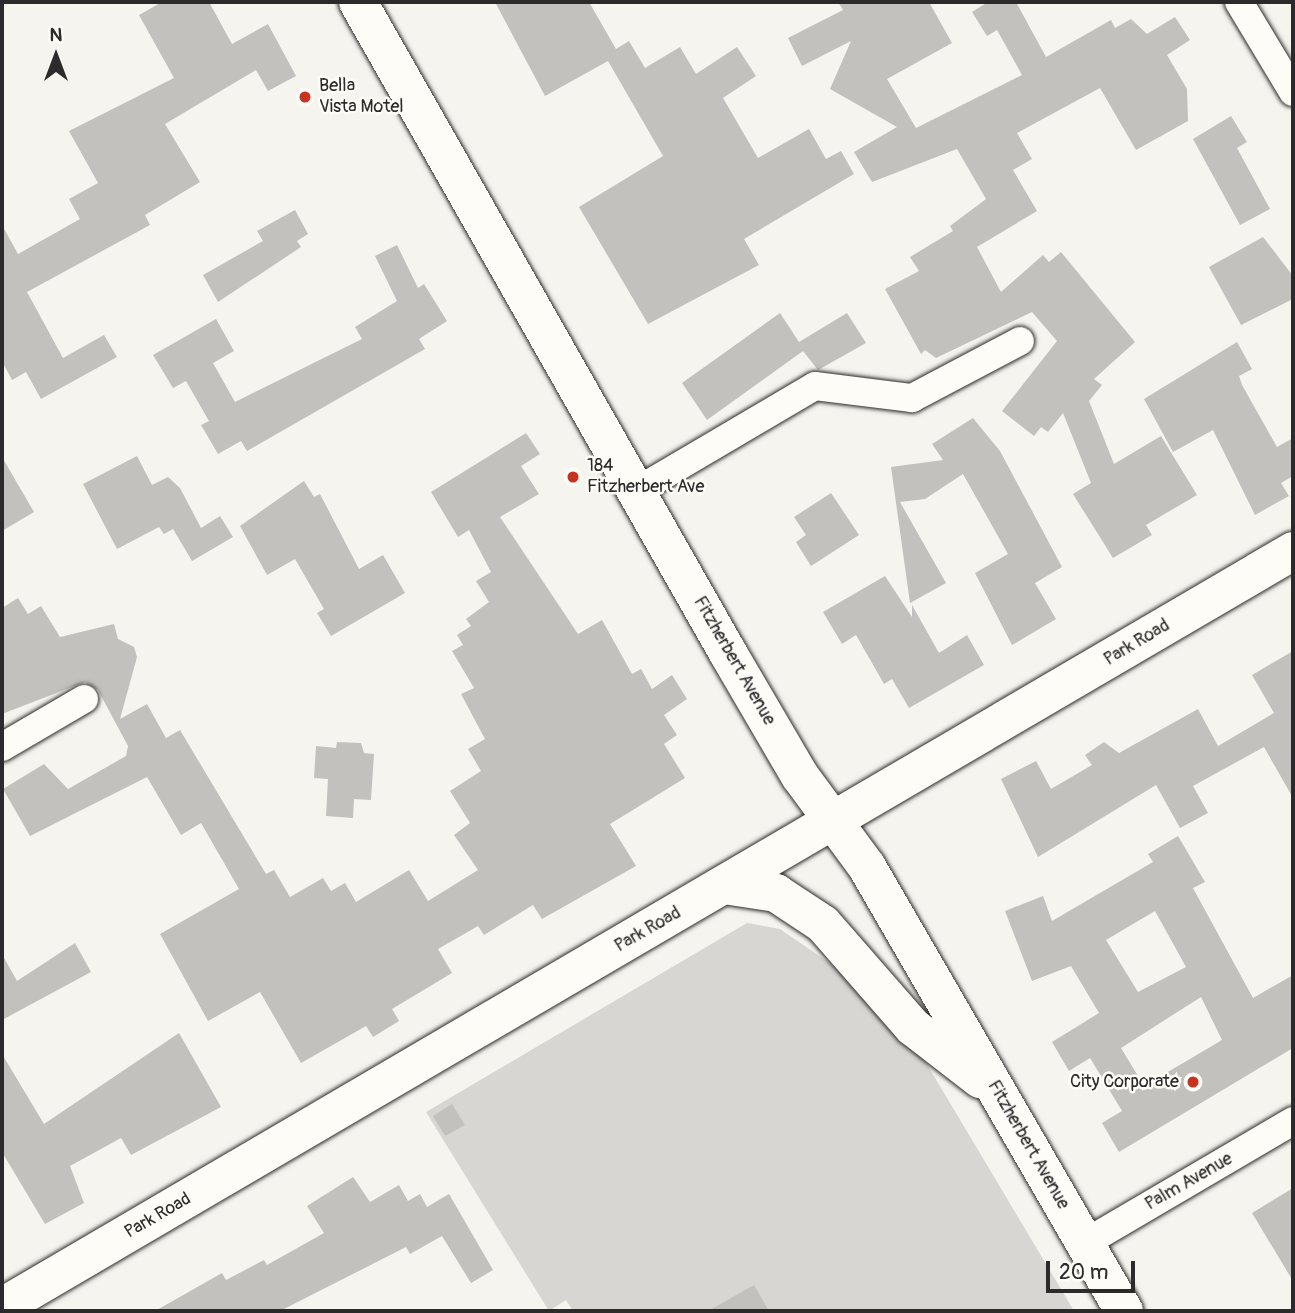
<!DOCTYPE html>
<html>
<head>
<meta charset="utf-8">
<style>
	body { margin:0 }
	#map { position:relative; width:1295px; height:1313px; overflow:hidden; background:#f5f4ef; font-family:Pangolin,sans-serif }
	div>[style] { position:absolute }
	.green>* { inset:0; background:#d7d6d2 }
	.building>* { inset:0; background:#c2c1be }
	.roads { filter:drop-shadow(0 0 2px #2b2b2b) drop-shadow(0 0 2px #2b2b2b) }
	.street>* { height:28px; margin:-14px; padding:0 14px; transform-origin:14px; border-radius:14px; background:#fdfcf7 }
	.secondary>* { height:38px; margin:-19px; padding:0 19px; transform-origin:19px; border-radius:19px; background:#fdfcf7 }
	.dots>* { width:19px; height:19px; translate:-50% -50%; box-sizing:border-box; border:4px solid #fdfcf7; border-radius:50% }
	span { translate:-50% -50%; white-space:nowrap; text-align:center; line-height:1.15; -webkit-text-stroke:5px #fdfcf7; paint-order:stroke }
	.poi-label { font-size:18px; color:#2b2b2b }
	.left { translate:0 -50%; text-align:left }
	.right { translate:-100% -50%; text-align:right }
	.street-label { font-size:18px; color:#2b2b2b }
	.frame { position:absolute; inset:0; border:4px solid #2b2b2b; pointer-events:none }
	.north { position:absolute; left:21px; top:21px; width:70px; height:70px; -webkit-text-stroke:5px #fdfcf7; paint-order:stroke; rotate:0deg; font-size:19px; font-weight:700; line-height:28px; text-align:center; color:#2b2b2b }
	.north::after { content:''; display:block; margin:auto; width:24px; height:32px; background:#2b2b2b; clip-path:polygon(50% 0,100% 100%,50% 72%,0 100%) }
	.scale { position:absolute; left:1046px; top:1261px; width:89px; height:32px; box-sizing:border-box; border:4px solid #2b2b2b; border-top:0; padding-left:9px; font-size:21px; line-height:24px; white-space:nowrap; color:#2b2b2b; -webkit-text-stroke:5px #fdfcf7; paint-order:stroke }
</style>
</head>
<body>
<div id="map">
	<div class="green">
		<i style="clip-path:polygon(747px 923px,780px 929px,854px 980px,922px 1056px,1074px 1311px,573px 1311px,566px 1300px,549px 1311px,426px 1112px)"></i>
	</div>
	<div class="building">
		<i style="clip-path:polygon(162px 2px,209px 2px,232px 44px,268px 24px,296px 76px,268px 91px,256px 70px,165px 124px,200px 182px,145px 215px,150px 225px,27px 292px,63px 358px,104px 335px,117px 357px,41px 399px,26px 372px,12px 380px,2px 361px,2px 225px,18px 254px,80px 219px,69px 199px,98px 183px,69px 131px,174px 78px,139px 15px)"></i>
		<i style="clip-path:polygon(495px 2px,589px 2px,616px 49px,629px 41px,645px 68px,680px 47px,696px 74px,737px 47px,756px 76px,723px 98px,758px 158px,809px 129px,826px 159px,841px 151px,854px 174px,744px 239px,759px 265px,648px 324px,579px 207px,663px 156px,608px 61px,545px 96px)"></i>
		<i style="clip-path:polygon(838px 2px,929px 2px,952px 43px,887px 79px,916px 128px,1022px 75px,997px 30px,987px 36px,972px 12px,988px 2px,1016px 2px,1046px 57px,1111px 20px,1115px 28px,1131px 19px,1147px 34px,1175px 17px,1190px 40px,1167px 55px,1187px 89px,1188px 121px,1136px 150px,1100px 88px,1017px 133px,1032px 159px,1013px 170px,1037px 211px,977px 247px,1001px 292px,1043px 255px,1049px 262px,1061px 252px,1135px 342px,1094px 379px,1102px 385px,1089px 401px,1114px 464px,1161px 436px,1197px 495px,1146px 525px,1152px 535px,1113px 558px,1073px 494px,1091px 483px,1063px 413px,1048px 432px,1041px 427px,1034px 436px,1002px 411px,1057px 341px,1032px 312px,936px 358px,925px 350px,921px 354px,885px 289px,919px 271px,910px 257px,953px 231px,950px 226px,986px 199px,957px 149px,872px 182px,854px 152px,897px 127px,830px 89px,851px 41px,802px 66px,788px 38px,843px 10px)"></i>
		<i style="clip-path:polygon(1231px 116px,1247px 142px,1237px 148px,1270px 209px,1240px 225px,1193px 139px)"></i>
		<i style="clip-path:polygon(295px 210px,308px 234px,297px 241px,301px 247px,218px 302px,203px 275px,263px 241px,257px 231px)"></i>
		<i style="clip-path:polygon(1263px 237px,1293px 276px,1293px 299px,1241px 325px,1209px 267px)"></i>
		<i style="clip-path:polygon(397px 245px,418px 288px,424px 284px,447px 321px,419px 339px,425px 349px,247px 451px,241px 441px,218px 454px,201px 425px,209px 421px,186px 381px,173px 388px,153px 355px,216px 319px,234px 351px,213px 363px,235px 402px,362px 339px,355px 327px,397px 301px,375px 256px)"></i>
		<i style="clip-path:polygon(780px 313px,799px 342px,847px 313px,866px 343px,818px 370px,803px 351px,707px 420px,682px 383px)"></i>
		<i style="clip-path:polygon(1237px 342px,1252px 369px,1239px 376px,1242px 385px,1277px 447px,1293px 438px,1293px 476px,1281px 483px,1289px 496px,1255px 515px,1213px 430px,1173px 452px,1144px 399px)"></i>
		<i style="clip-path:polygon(973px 418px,1000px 451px,1062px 567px,1035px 583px,1056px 619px,1012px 645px,975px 573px,1008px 554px,963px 474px,925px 499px,900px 502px,946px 583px,910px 603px,891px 467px,943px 460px,932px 444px)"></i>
		<i style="clip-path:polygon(526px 433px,540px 454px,521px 466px,539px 494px,500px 517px,578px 634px,602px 620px,632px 674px,641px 669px,652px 689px,672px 675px,687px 699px,664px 715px,677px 735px,664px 744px,685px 778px,610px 824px,636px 866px,542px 919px,533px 905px,484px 935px,478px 926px,438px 949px,452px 973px,392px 1009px,399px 1021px,373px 1037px,366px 1026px,301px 1063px,260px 992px,208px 1021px,160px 934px,239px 889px,201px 823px,181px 835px,147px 777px,30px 836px,3px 789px,44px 764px,68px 789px,126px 756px,128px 746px,98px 690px,85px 682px,2px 714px,2px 608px,18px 598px,28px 614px,41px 606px,60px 637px,114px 624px,118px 639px,134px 647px,137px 657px,120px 719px,147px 704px,166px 738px,180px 730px,266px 874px,274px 870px,290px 897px,323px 878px,331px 891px,345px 883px,356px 902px,409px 870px,428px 901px,478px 870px,454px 835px,470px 823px,450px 791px,481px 771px,468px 749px,485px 739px,461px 694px,474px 688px,452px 651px,463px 645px,457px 635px,471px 626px,466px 619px,489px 602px,476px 581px,491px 572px,469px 530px,458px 537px,431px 492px)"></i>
		<i style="clip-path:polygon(137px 456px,152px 485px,168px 477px,180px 488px,201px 528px,220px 516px,233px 537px,192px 561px,173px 529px,164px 534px,159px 527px,117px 549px,83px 484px)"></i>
		<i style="clip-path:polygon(2px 457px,34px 512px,2px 531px)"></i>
		<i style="clip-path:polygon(304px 481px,314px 497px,320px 494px,359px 569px,383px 555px,405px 593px,331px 636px,317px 613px,324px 609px,295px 559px,267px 575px,240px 526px)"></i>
		<i style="clip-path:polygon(831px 493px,859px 535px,811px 566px,796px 542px,806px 535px,794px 517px)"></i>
		<i style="clip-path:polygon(885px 576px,912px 617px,912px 605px,939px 653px,967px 635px,984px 665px,909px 708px,892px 679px,884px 684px,856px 635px,842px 644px,823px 612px)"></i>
		<i style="clip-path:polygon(1293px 651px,1293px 798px,1264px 747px,1193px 786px,1208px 813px,1180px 828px,1156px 785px,1038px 857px,1001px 779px,1036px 761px,1051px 789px,1092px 765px,1085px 755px,1104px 742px,1119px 753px,1198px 709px,1218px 746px,1274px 713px,1252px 675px)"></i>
		<i style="clip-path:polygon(337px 742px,361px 743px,364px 753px,374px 754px,371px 800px,354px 799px,353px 818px,326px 816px,328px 779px,314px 778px,316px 746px,336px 748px)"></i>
		<i style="clip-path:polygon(evenodd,1178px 836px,1205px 882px,1193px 888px,1253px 998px,1293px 975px,1293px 1048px,1119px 1152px,1102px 1123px,1122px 1111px,1090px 1058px,1069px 1071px,1052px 1042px,1099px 1013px,1071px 966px,1032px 981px,1005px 911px,1043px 896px,1052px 921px,1153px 862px,1148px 854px,1178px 836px,1155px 911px,1186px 967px,1138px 992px,1106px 940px,1155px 911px,1178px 836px,1201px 997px,1222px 1040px,1144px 1086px,1121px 1048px,1201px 997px)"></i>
		<i style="clip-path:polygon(75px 943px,91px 972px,2px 1020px,2px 954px,17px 981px)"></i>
		<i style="clip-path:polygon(179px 1033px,221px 1107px,131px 1155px,121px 1138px,70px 1166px,84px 1203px,45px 1224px,2px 1152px,2px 1054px,44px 1124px)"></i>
		<i style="clip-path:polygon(452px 1104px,465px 1125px,445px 1136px,433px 1116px)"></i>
		<i style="clip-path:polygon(353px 1177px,370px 1202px,399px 1185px,408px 1201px,420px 1194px,427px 1207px,449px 1194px,493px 1270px,471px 1283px,442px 1236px,410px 1254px,406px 1247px,280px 1311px,155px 1311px,222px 1273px,226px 1280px,264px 1260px,267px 1265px,324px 1233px,307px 1206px)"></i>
		<i style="clip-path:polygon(1293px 1188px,1293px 1281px,1252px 1213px)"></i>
		<i style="clip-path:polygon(754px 1285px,769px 1311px,708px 1311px)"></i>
	</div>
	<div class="roads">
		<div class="street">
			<i style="left:1239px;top:2px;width:105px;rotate:59deg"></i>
			<i style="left:640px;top:489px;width:203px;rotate:-30.5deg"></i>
			<i style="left:815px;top:386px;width:98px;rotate:7.1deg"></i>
			<i style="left:912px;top:398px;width:122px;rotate:-27.8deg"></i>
			<i style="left:2px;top:747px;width:95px;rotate:-30.3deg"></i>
			<i style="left:1085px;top:1243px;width:241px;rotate:-30.4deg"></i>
		</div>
		<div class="secondary">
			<i style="left:358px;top:2px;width:749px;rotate:60.39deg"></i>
			<i style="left:728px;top:653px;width:143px;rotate:59.7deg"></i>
			<i style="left:800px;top:776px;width:113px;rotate:53.6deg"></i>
			<i style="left:867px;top:867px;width:513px;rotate:59.94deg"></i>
			<i style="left:724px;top:885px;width:53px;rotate:8.7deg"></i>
			<i style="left:776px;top:893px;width:56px;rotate:33.4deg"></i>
			<i style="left:823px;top:924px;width:137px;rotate:48.9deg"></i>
			<i style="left:913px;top:1027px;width:85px;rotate:37.8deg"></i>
			<i style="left:2px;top:1307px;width:1496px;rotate:-30.35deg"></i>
		</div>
	</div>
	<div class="dots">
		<i style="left:305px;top:97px;background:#c8321e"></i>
		<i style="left:573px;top:477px;background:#c8321e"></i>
		<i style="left:1193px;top:1082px;background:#c8321e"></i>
	</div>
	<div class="poi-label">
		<span class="left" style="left:319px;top:97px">Bella<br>Vista Motel</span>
		<span class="left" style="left:587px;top:477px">184<br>Fitzherbert Ave</span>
		<span class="right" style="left:1179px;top:1082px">City Corporate</span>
	</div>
	<div class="street-label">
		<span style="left:1137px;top:643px;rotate:-31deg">Park Road</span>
		<span style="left:734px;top:661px;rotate:60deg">Fitzherbert Avenue</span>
		<span style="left:648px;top:930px;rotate:-30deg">Park Road</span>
		<span style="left:1028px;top:1145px;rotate:60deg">Fitzherbert Avenue</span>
		<span style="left:1189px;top:1182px;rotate:-30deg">Palm Avenue</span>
		<span style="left:158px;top:1216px;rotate:-30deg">Park Road</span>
	</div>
	<div class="frame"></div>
	<div class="north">N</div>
	<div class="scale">20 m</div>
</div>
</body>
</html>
